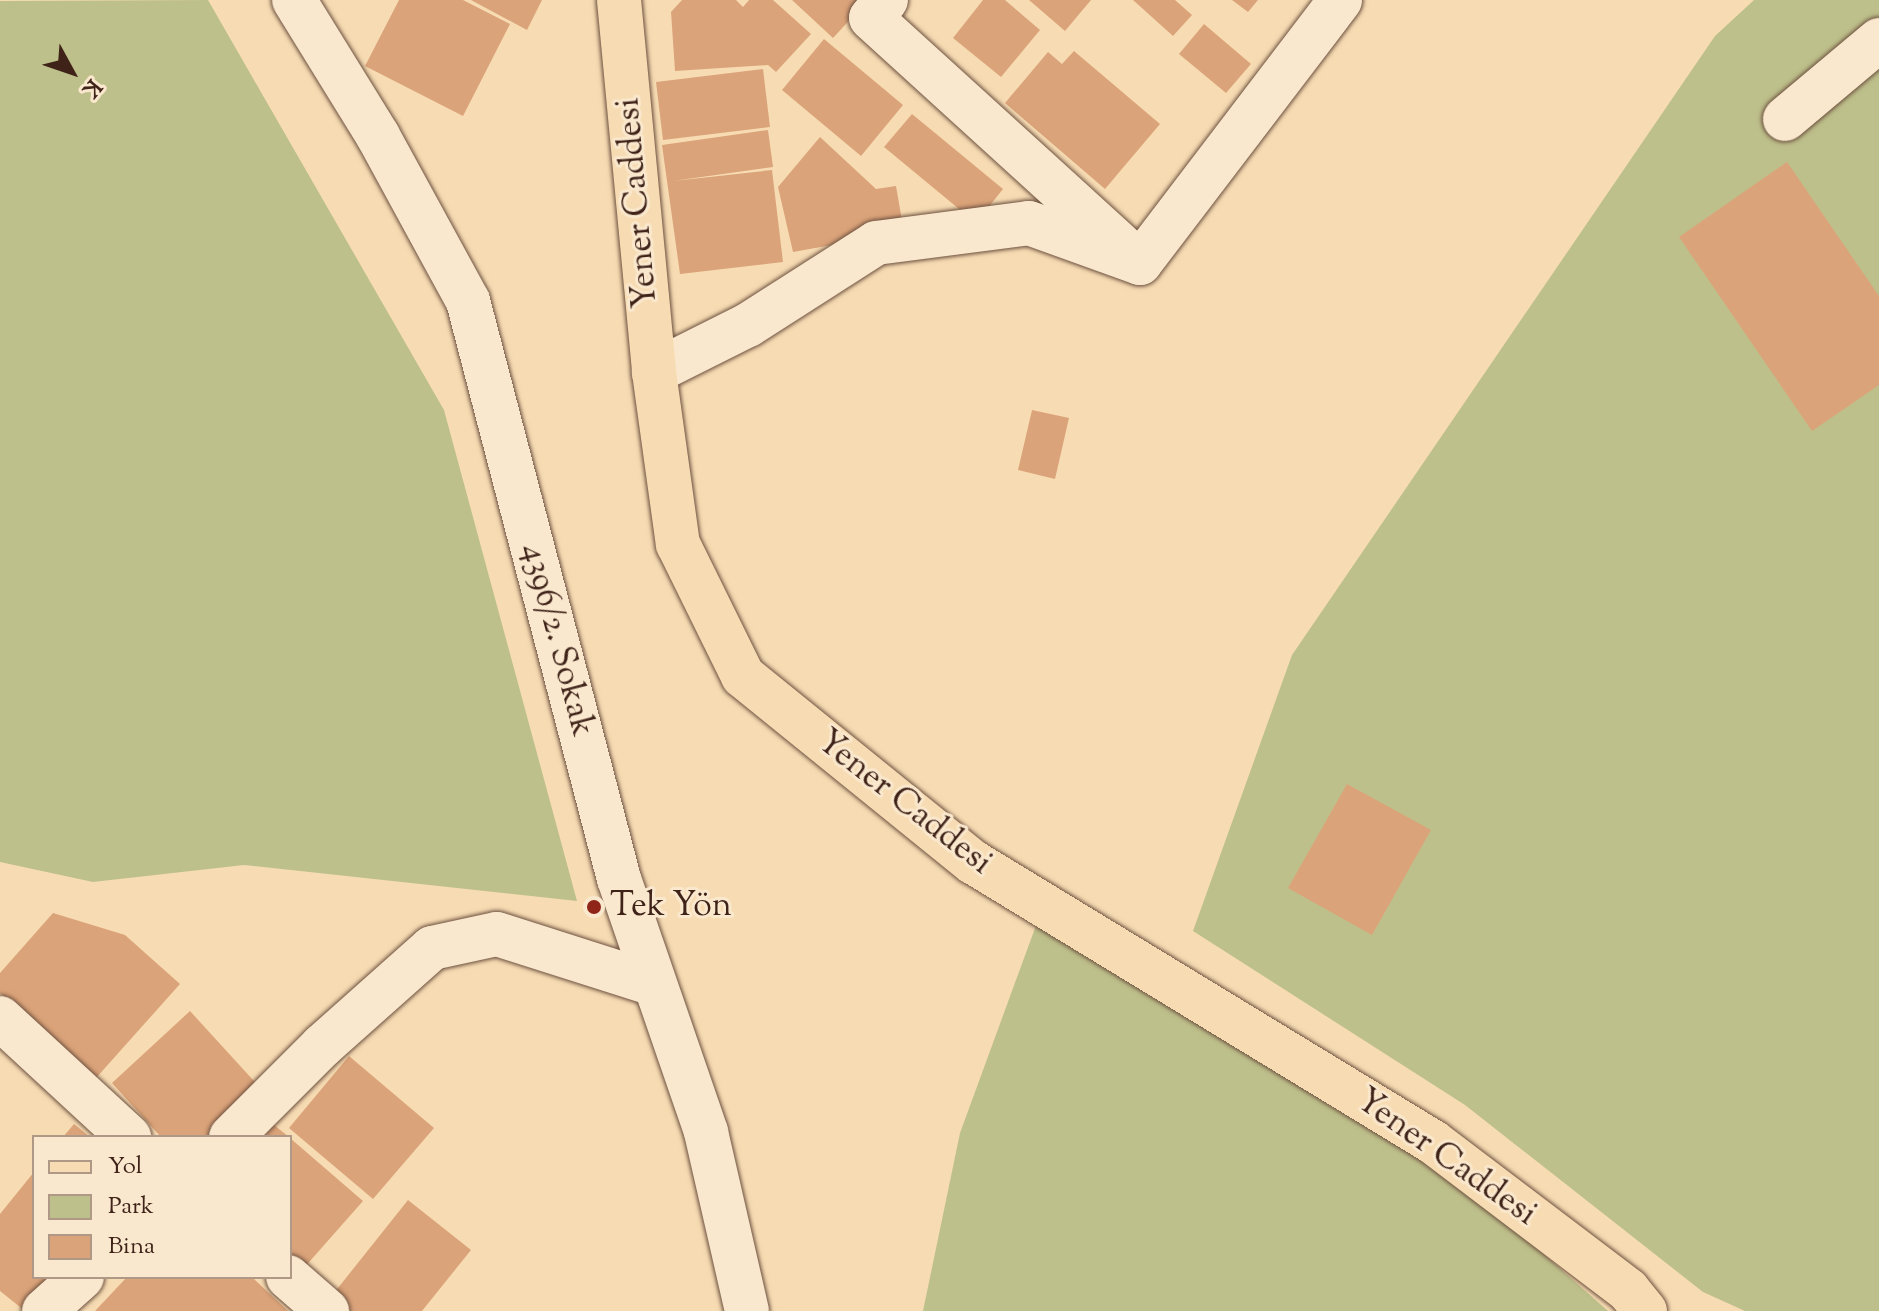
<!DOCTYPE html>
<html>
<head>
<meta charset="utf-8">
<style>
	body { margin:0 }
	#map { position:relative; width:1879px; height:1311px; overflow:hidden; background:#f7dcb3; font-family:"Sorts Mill Goudy",serif }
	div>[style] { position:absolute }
	.green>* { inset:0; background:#bec08b }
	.building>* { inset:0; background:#dba379 }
	.roads { filter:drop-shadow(0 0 2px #6d5140) drop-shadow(0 0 2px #6d5140) }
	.minor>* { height:44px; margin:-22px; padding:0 22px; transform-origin:22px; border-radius:22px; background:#fae8ce }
	.major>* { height:44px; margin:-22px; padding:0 22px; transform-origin:22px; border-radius:22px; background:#f7dcb3 }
	.dots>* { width:22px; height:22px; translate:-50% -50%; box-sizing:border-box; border:4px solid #fae8ce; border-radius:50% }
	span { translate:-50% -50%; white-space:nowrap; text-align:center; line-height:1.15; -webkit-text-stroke:6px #fae8ce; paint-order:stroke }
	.street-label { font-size:34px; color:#3f2319 }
	.poi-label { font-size:34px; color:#3f2319 }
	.left { translate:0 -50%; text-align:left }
	.legend { position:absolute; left:32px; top:1135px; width:260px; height:144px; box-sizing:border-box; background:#fae8ce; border:2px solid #af9986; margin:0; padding:10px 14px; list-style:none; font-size:24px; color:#3f2319 }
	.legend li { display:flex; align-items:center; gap:16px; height:40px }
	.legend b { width:40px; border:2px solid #af9986 }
	.north { position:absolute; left:32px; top:32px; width:80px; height:80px; -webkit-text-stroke:6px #fae8ce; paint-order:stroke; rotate:130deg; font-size:22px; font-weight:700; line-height:32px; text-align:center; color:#3f2319 }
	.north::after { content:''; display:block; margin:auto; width:28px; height:36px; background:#3f2319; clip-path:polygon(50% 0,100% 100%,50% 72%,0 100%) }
</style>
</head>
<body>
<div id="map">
	<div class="green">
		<i style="clip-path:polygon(208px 0,444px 410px,577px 901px,244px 865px,93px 882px,0 862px,0 1px)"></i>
		<i style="clip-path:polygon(1754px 0,1879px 0,1879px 1311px,1745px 1311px,1703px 1292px,1465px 1105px,1193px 931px,1292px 655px,1715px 36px)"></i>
		<i style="clip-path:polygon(1038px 920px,1463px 1183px,1608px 1311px,923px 1311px,960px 1133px)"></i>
	</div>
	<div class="building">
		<i style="clip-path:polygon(399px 0,463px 0,510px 24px,463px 116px,365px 66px)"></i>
		<i style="clip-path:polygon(471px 0,542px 0,527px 30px)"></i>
		<i style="clip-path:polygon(682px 0,736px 0,743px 7px,749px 0,773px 0,811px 34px,776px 72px,768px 65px,675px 71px,671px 12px)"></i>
		<i style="clip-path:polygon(792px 0,868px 0,833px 38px)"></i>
		<i style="clip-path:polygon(983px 0,1005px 0,1040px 30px,1001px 77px,953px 38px)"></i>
		<i style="clip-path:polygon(1029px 0,1091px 0,1065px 31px)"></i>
		<i style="clip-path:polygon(1133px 0,1175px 0,1192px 15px,1173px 36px)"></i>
		<i style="clip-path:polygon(1232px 0,1258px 0,1248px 12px)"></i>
		<i style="clip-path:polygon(1204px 24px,1251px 64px,1226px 93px,1179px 54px)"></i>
		<i style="clip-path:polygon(824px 39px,903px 105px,861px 156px,782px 90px)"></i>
		<i style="clip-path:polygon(1074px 51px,1160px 124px,1105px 189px,1005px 103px,1048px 52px,1062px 64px)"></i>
		<i style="clip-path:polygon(763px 69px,770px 127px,663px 140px,656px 82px)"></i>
		<i style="clip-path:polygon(912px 114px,1003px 189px,976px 223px,884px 147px)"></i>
		<i style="clip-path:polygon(768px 130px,773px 167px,673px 181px,772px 170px,783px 262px,680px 274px,662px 145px)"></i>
		<i style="clip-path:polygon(820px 137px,876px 189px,896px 186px,904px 232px,793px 252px,778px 187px)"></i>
		<i style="clip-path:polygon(1787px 162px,1879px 296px,1879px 385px,1812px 431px,1679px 237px)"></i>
		<i style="clip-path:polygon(1032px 410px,1069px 418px,1055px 479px,1018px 470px)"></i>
		<i style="clip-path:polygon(1347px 784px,1431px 830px,1372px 935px,1288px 888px)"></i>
		<i style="clip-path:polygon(53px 913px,125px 935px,180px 984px,96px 1078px,0 993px,0 973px)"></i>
		<i style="clip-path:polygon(190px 1011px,263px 1091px,213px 1137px,161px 1137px,112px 1083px)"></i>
		<i style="clip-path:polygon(349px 1056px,434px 1128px,373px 1199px,289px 1128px)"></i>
		<i style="clip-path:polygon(74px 1124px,90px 1137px,63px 1137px)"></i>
		<i style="clip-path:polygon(274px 1125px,289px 1137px,264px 1137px)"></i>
		<i style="clip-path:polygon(290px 1138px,363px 1201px,303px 1269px,290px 1258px)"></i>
		<i style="clip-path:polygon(34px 1172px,34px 1277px,66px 1277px,25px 1311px,0 1291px,0 1214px)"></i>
		<i style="clip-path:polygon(408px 1200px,471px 1250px,422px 1311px,345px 1311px,330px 1298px)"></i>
		<i style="clip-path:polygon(127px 1277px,252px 1277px,288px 1311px,95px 1311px)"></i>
	</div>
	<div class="roads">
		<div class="minor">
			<i style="left:294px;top:0;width:160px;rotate:58.3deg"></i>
			<i style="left:378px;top:136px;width:188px;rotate:61.4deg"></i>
			<i style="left:468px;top:301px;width:597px;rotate:75.36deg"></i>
			<i style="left:619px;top:879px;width:268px;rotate:71deg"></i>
			<i style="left:706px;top:1132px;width:184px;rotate:77.1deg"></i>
			<i style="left:886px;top:0;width:23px;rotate:130deg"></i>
			<i style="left:871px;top:18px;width:342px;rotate:42.3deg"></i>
			<i style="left:1785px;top:119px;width:123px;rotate:-40deg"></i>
			<i style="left:1140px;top:263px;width:330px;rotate:-52.7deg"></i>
			<i style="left:654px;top:372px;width:105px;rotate:-26.6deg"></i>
			<i style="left:748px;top:325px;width:152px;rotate:-32.6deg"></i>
			<i style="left:876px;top:243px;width:154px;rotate:-7.4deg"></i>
			<i style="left:1029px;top:223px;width:118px;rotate:19.8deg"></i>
			<i style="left:0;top:1018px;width:176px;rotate:42.7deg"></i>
			<i style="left:231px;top:1137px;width:129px;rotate:-45deg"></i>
			<i style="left:322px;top:1046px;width:147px;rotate:-41.7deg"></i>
			<i style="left:432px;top:948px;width:66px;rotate:-12.2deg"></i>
			<i style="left:497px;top:934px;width:165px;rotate:17.7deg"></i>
			<i style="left:288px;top:1277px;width:52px;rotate:41.1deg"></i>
			<i style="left:44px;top:1311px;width:51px;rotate:-41.8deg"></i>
		</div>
		<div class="major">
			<i style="left:619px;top:0;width:374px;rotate:84.6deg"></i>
			<i style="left:654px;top:372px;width:174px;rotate:82.1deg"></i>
			<i style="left:678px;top:544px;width:147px;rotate:63.8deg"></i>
			<i style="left:743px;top:676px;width:296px;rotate:39deg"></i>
			<i style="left:973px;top:862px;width:539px;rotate:31.33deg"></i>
			<i style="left:1433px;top:1142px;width:245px;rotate:37.2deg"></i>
			<i style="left:1628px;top:1290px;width:27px;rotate:51deg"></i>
		</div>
	</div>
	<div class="dots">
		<i style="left:594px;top:907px;background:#8f2418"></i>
	</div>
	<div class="street-label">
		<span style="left:638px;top:203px;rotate:-95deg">Yener Caddesi</span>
		<span style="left:557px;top:640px;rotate:75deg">4396/2. Sokak</span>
		<span style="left:904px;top:803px;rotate:38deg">Yener Caddesi</span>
		<span style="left:1446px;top:1158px;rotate:35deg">Yener Caddesi</span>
	</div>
	<div class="poi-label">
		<span class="left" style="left:610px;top:907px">Tek Yön</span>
	</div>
	<ul class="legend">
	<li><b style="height:10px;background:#f7dcb3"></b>Yol</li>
	<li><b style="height:22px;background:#bec08b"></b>Park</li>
	<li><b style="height:22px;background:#dba379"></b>Bina</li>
	</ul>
	<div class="north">K</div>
</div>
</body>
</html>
